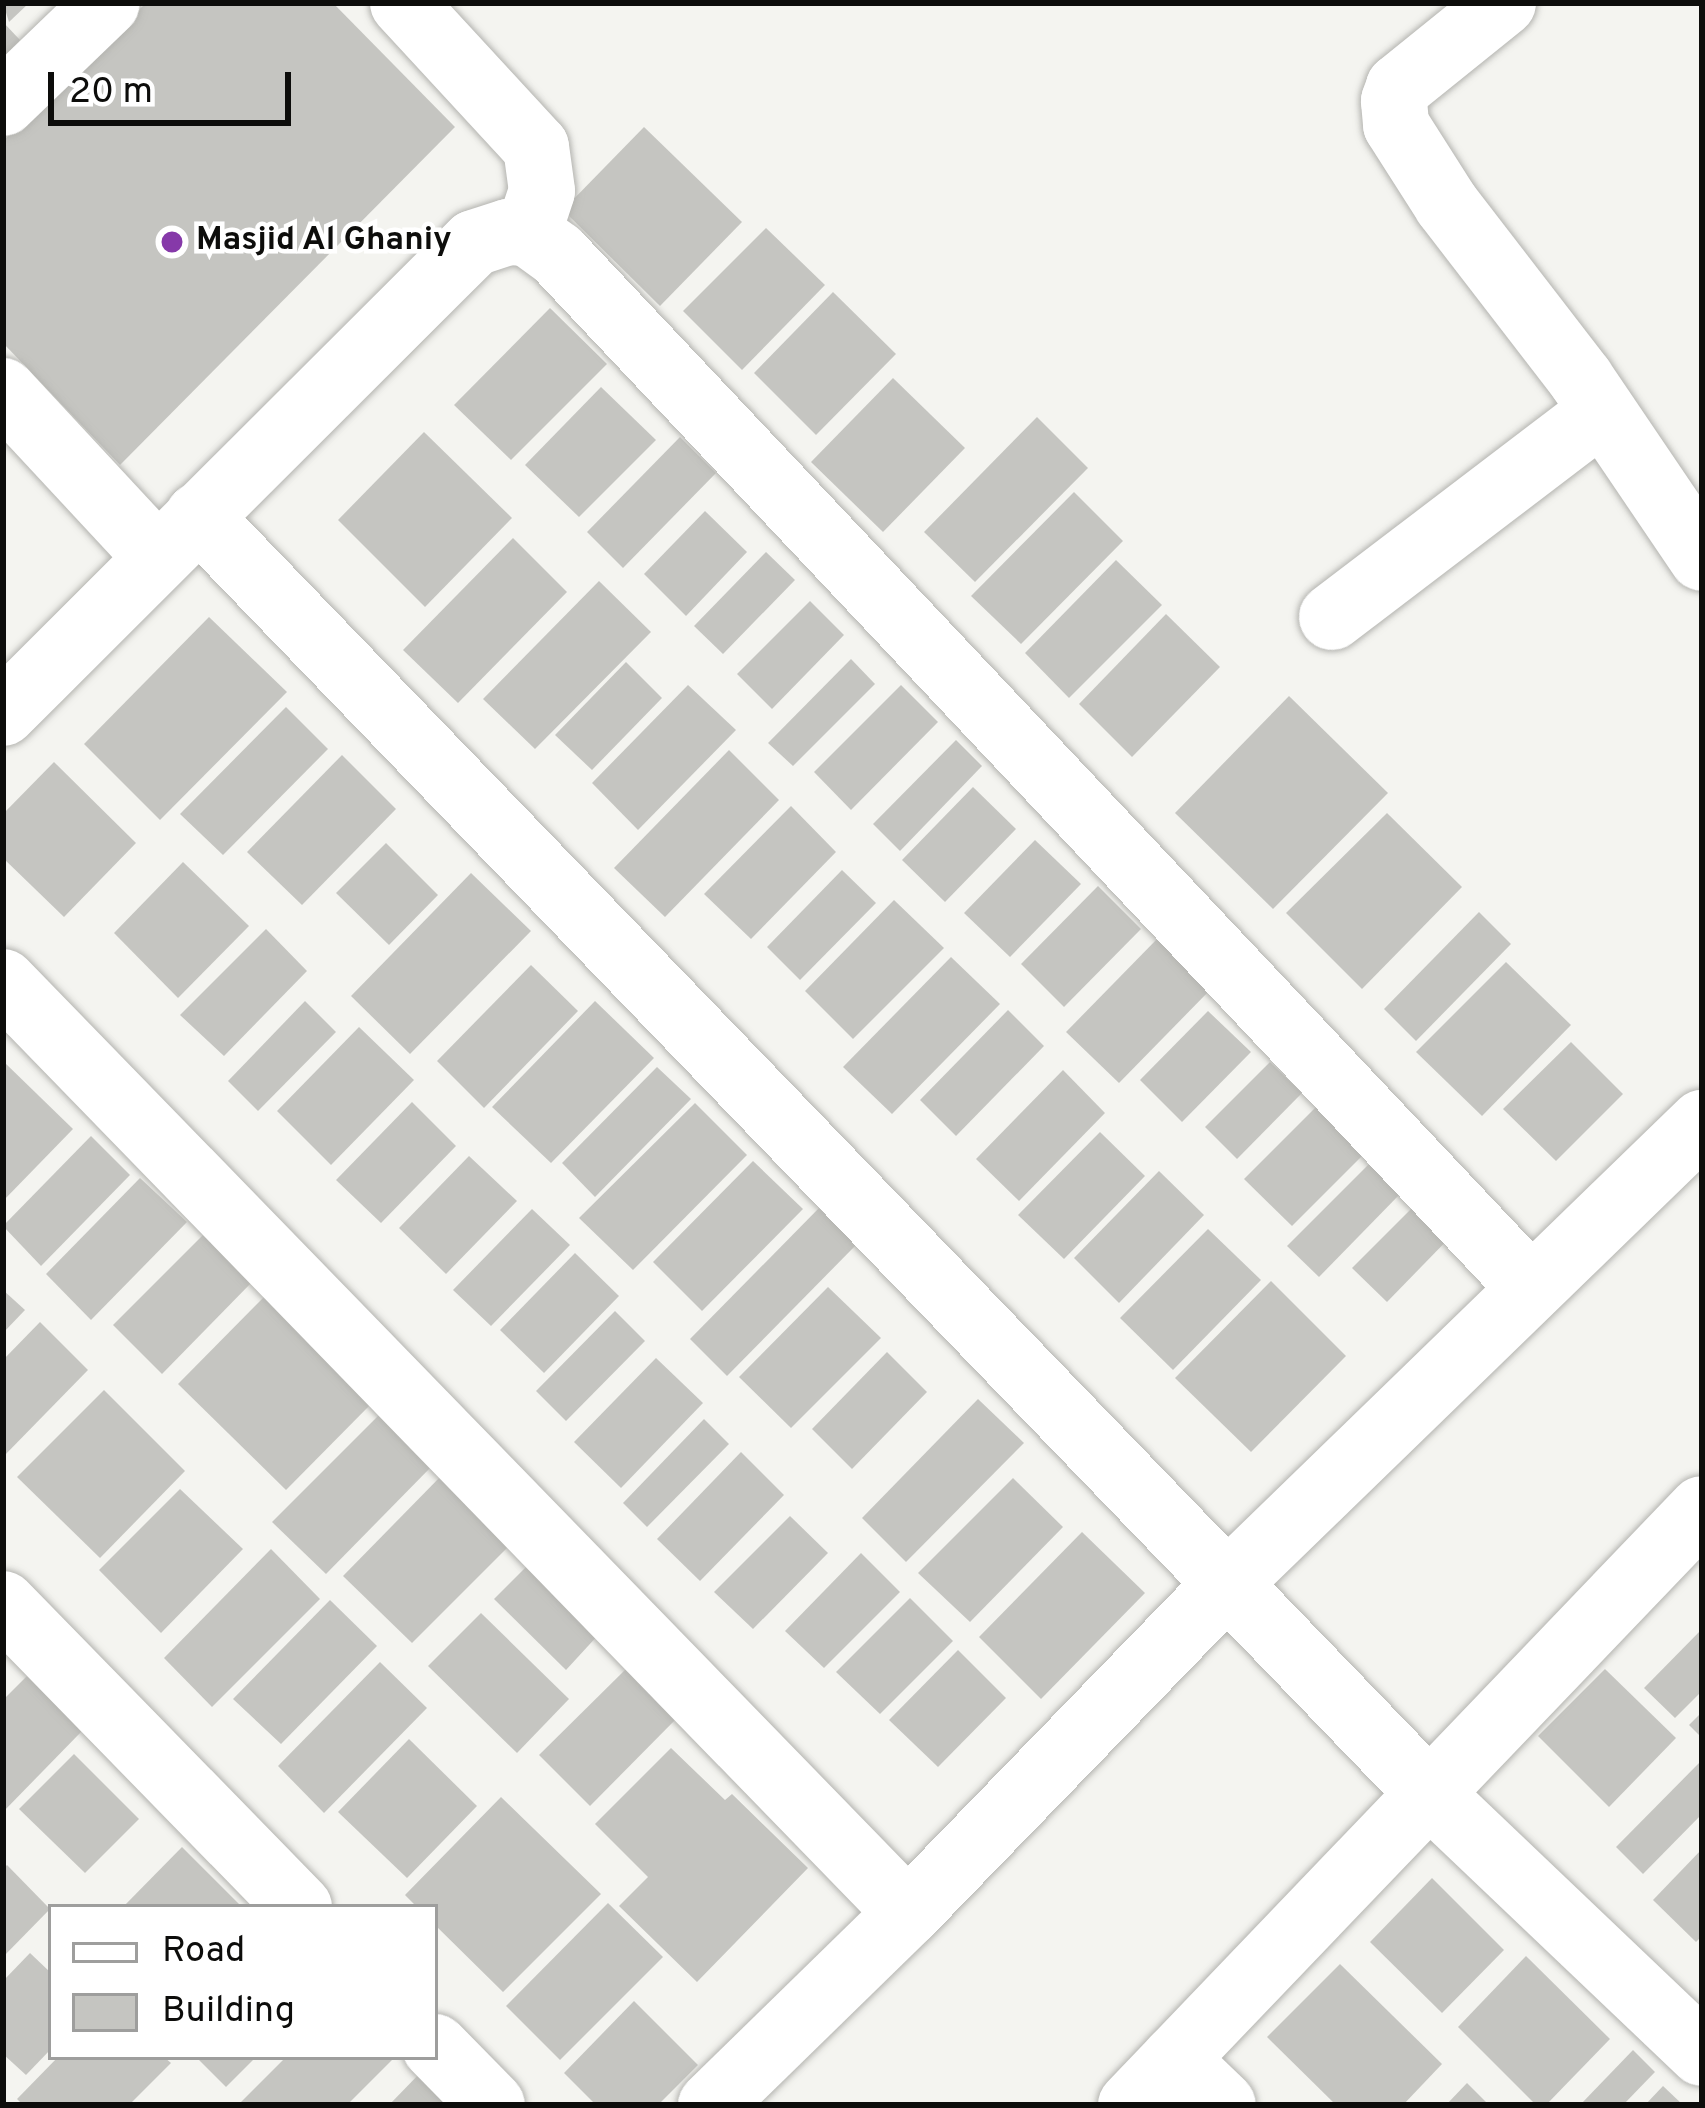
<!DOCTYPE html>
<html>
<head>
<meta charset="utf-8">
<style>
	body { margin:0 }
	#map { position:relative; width:1705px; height:2108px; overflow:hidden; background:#f4f4f0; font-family:Overpass,sans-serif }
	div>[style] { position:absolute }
	.building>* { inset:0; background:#c5c5c1 }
	.roads { filter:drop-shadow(0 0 3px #b4b4b0) drop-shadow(0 0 3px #b4b4b0) }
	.minor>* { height:66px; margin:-33px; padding:0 33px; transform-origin:33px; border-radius:33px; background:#fff }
	.dots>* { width:33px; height:33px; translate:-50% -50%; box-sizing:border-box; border:6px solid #fff; border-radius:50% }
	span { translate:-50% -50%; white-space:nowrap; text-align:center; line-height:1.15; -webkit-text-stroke:9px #fff; paint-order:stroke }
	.poi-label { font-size:33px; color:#0d0d0b; font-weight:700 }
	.left { translate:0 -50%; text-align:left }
	.frame { position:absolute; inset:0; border:6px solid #0d0d0b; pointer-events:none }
	.legend { position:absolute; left:48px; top:1904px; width:390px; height:156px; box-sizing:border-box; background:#fff; border:3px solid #9e9e9d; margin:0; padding:15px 21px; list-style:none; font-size:36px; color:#0d0d0b }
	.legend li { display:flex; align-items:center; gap:24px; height:60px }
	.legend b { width:60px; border:3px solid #9e9e9d }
	.scale { position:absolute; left:48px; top:72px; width:243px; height:54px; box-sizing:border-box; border:6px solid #0d0d0b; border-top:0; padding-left:15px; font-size:36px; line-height:42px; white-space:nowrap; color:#0d0d0b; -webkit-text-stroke:9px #fff; paint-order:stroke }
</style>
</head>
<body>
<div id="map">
	<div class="building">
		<i style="clip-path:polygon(3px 3px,29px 3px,9px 22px)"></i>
		<i style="clip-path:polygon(146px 3px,333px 3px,455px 127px,120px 465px,3px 343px,3px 141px)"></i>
		<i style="clip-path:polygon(3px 22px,20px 40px,3px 58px)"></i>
		<i style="clip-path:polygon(644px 127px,742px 222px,660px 306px,563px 210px)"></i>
		<i style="clip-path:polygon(766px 228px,825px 285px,742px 370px,683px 311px)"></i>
		<i style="clip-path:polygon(833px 292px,896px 354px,816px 435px,754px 373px)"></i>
		<i style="clip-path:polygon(550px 308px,607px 364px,511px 460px,454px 405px)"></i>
		<i style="clip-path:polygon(893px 378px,965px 448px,883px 532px,811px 462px)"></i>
		<i style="clip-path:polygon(601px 387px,656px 440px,579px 517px,525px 465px)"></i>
		<i style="clip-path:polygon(1037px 417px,1088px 468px,975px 582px,924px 532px)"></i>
		<i style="clip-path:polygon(424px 432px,512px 518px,425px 607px,338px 520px)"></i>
		<i style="clip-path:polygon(680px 437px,716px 473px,623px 568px,587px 532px)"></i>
		<i style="clip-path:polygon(1074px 492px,1123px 541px,1021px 644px,971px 596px)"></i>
		<i style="clip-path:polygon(705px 511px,747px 552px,686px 616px,644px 574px)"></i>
		<i style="clip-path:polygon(513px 538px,567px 592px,458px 703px,403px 650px)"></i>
		<i style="clip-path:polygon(766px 552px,795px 580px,723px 654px,694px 626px)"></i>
		<i style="clip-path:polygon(1116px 560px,1162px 605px,1069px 698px,1025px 653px)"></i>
		<i style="clip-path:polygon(599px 581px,651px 632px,535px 749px,483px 699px)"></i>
		<i style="clip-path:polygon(810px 601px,844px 635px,772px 709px,737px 674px)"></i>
		<i style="clip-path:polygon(1166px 614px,1220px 667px,1132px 757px,1079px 704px)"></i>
		<i style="clip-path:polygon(209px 617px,287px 692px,160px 820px,84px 744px)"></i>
		<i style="clip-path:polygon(851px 659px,875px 684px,793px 766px,768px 743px)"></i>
		<i style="clip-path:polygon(626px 662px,662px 698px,592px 770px,555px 735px)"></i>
		<i style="clip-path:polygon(688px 685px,736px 730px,638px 830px,592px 783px)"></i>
		<i style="clip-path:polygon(901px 685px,938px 722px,851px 810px,814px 772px)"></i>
		<i style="clip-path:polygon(1289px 696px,1388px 793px,1273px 909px,1175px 813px)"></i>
		<i style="clip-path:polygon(286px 707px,328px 749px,223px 855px,180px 814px)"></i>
		<i style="clip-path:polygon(956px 740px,982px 766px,900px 851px,873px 824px)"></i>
		<i style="clip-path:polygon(729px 750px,779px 800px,665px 917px,614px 868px)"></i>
		<i style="clip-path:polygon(342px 755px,396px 809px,302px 905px,247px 852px)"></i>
		<i style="clip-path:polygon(54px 762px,136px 843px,64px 917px,3px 858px,3px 814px)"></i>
		<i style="clip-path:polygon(973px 787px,1016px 829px,945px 902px,902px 860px)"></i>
		<i style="clip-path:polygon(791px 806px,836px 852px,751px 939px,704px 894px)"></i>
		<i style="clip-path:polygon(1387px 813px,1462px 887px,1362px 989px,1286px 913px)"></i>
		<i style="clip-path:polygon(1035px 840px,1081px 884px,1010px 957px,964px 913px)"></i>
		<i style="clip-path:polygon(386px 843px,438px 895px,389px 945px,336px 893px)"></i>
		<i style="clip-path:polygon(183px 862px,249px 926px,178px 998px,114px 933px)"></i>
		<i style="clip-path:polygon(842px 870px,876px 903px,800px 980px,767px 947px)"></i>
		<i style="clip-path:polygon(471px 873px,531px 931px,410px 1054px,351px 996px)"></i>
		<i style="clip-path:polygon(1098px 886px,1141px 929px,1064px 1007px,1021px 964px)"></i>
		<i style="clip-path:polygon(894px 900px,944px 948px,853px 1039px,805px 991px)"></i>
		<i style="clip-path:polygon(1479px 912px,1511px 944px,1416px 1041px,1384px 1009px)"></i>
		<i style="clip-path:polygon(266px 929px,307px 971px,224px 1056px,180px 1015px)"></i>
		<i style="clip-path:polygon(1158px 938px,1211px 989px,1119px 1083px,1066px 1032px)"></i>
		<i style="clip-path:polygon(951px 957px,1000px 1004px,892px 1114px,843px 1067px)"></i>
		<i style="clip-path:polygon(1506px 962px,1571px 1025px,1482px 1116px,1416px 1052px)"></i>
		<i style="clip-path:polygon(531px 965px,578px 1011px,484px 1108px,437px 1061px)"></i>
		<i style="clip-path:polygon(305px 1001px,336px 1032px,258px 1111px,228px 1081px)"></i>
		<i style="clip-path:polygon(595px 1001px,654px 1058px,551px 1163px,492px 1107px)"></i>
		<i style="clip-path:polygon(1008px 1010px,1044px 1046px,956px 1136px,920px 1100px)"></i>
		<i style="clip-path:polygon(1208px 1011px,1251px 1052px,1182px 1122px,1140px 1080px)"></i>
		<i style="clip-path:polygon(359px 1027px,414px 1080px,331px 1165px,277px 1111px)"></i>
		<i style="clip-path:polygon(1571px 1042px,1623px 1094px,1556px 1161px,1503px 1109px)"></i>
		<i style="clip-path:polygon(3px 1061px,73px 1129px,3px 1201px)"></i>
		<i style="clip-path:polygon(1270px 1062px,1302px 1093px,1237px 1159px,1205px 1127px)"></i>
		<i style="clip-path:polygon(657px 1067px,691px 1099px,595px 1197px,562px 1163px)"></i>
		<i style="clip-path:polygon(1063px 1070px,1105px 1113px,1019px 1201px,976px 1159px)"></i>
		<i style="clip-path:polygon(412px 1102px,456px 1146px,381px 1223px,336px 1180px)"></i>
		<i style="clip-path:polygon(695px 1103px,747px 1155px,633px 1270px,579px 1218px)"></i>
		<i style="clip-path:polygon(1320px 1103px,1369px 1149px,1292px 1226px,1244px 1179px)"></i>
		<i style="clip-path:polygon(1100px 1132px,1145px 1176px,1064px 1259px,1018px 1215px)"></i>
		<i style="clip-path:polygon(91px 1136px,130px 1175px,41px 1266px,3px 1226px)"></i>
		<i style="clip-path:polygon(469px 1156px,517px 1201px,446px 1274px,399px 1228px)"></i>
		<i style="clip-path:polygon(753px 1161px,803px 1209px,702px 1311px,653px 1262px)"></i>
		<i style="clip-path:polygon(1371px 1162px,1401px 1193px,1319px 1277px,1287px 1246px)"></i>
		<i style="clip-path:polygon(1159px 1171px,1204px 1215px,1119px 1303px,1074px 1258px)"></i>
		<i style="clip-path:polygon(140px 1178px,187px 1222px,91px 1320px,46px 1274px)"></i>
		<i style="clip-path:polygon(1426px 1194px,1459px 1228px,1387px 1302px,1352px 1268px)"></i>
		<i style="clip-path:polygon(819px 1208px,856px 1245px,727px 1376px,690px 1339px)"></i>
		<i style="clip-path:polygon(532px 1209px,570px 1245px,491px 1326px,453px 1290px)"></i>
		<i style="clip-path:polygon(1208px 1229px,1261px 1280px,1173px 1370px,1120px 1318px)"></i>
		<i style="clip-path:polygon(206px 1232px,254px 1280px,162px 1374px,113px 1325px)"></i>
		<i style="clip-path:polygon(575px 1253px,619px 1296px,544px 1373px,500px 1330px)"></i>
		<i style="clip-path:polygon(1271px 1281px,1346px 1356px,1251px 1452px,1175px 1378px)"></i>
		<i style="clip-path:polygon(828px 1287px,881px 1338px,791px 1428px,739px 1377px)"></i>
		<i style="clip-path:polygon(3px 1290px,25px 1310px,3px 1333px)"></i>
		<i style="clip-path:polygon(264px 1297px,372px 1403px,286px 1490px,178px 1384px)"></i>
		<i style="clip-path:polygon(615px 1311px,645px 1341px,566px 1421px,536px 1391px)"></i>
		<i style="clip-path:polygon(40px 1322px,88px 1370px,3px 1457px,3px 1360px)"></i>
		<i style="clip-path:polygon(887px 1352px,927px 1392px,852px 1469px,812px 1429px)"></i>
		<i style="clip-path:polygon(656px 1358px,703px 1403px,621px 1488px,574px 1442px)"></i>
		<i style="clip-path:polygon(104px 1390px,185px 1471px,100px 1558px,17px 1477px)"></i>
		<i style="clip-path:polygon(978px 1399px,1024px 1443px,906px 1562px,862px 1518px)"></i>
		<i style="clip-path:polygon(380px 1414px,433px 1465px,326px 1574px,272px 1522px)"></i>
		<i style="clip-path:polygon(704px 1419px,729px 1444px,647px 1527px,623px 1503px)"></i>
		<i style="clip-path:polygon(741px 1452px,784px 1495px,700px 1581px,657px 1539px)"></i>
		<i style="clip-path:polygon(442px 1475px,512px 1543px,412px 1643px,343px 1576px)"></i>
		<i style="clip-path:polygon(1013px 1478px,1063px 1527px,970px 1622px,918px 1573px)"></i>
		<i style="clip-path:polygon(180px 1489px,243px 1549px,161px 1633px,99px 1570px)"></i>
		<i style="clip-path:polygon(790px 1516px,828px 1553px,753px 1629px,714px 1592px)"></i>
		<i style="clip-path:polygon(1082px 1532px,1145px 1593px,1041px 1699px,979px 1637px)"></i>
		<i style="clip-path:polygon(271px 1549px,320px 1599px,212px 1707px,164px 1658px)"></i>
		<i style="clip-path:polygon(861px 1553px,900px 1592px,824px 1668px,785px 1631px)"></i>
		<i style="clip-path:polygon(529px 1564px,600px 1633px,566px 1670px,494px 1599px)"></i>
		<i style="clip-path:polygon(910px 1598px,953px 1641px,880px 1714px,836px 1672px)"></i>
		<i style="clip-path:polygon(330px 1600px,377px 1646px,281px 1744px,233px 1699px)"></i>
		<i style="clip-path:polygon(481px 1613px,569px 1699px,517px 1753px,428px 1666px)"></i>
		<i style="clip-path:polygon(1702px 1629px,1702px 1691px,1675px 1718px,1644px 1688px)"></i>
		<i style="clip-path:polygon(958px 1650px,1006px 1698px,938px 1767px,889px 1720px)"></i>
		<i style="clip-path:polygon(380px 1662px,427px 1708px,324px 1813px,278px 1766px)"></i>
		<i style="clip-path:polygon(628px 1667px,678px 1717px,590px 1806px,539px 1755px)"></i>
		<i style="clip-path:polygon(1605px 1669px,1676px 1738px,1609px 1807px,1538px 1736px)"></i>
		<i style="clip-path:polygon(27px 1676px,82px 1731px,3px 1812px,3px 1700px)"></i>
		<i style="clip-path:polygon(1702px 1712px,1702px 1738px,1689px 1725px)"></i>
		<i style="clip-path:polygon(409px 1739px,477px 1806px,407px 1878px,338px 1812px)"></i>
		<i style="clip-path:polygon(671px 1748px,725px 1800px,732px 1794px,808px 1868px,697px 1982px,619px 1906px,648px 1877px,595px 1824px)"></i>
		<i style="clip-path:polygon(74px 1754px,139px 1819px,85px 1873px,19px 1809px)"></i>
		<i style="clip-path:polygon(1702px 1760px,1702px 1814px,1643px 1874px,1616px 1847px)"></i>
		<i style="clip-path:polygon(501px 1797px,601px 1894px,503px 1992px,435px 1925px,435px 1907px,417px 1907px,405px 1895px)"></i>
		<i style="clip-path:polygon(182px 1847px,242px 1907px,123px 1907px)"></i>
		<i style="clip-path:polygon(1702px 1849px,1702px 1936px,1696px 1942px,1653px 1900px)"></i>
		<i style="clip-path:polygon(7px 1865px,50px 1909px,3px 1957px,3px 1869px)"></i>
		<i style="clip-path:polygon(1432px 1878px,1504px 1950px,1442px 2013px,1370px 1942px)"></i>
		<i style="clip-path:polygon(608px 1903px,663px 1957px,560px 2060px,506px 2006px)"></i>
		<i style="clip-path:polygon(30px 1953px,51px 1973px,51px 2049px,26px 2075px,3px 2054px,3px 1981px)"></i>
		<i style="clip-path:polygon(1526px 1956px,1610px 2039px,1546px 2105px,1536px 2105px,1458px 2027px)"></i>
		<i style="clip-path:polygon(1340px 1964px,1442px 2064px,1403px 2105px,1336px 2105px,1267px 2037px)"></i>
		<i style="clip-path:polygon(634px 2001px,698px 2065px,658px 2105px,596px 2105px,564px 2073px)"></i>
		<i style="clip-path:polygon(1633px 2050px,1655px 2072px,1623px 2105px,1580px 2105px)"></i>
		<i style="clip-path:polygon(58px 2057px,164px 2057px,171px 2063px,129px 2105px,23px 2105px,17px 2099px)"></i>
		<i style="clip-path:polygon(196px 2057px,256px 2057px,226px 2087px)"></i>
		<i style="clip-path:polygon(286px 2057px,395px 2057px,347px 2105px,238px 2105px)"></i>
		<i style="clip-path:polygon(423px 2070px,458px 2105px,389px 2105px)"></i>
		<i style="clip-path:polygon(1467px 2083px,1489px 2105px,1446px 2105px)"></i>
		<i style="clip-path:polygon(1663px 2086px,1683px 2105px,1645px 2105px)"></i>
	</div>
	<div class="roads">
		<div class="minor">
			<i style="left:403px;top:3px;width:196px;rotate:47.3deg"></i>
			<i style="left:536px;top:147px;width:44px;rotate:82.2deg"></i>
			<i style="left:542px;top:191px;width:44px;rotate:108.4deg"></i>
			<i style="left:1503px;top:3px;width:134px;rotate:141.1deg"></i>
			<i style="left:1399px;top:87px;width:15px;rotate:110deg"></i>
			<i style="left:1394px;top:101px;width:24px;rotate:85deg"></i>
			<i style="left:1396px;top:125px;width:95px;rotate:57.5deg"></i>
			<i style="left:1447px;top:205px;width:220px;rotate:52.4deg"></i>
			<i style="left:1581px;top:379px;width:216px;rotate:55.9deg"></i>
			<i style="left:3px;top:103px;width:144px;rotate:-43.9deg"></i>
			<i style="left:3px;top:391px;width:226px;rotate:47.1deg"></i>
			<i style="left:198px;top:516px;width:1777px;rotate:46.05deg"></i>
			<i style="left:1431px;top:1795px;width:374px;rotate:43.6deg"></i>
			<i style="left:1332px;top:617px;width:338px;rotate:-37.3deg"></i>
			<i style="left:3px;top:713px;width:665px;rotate:-44.94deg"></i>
			<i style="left:474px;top:243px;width:36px;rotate:-18deg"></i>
			<i style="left:508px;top:232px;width:20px;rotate:3deg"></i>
			<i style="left:528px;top:233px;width:36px;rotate:36deg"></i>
			<i style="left:557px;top:254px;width:1418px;rotate:46.71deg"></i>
			<i style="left:3px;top:982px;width:1298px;rotate:45.81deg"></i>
			<i style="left:3px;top:1604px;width:424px;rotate:45.7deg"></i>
			<i style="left:435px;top:2047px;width:81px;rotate:45.5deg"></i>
			<i style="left:1175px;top:2059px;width:66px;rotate:43.8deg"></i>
			<i style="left:711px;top:2105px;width:275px;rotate:-44.3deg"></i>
			<i style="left:908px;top:1913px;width:460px;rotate:-45.9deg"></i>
			<i style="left:1228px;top:1583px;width:661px;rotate:-44.14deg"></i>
			<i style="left:1131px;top:2105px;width:825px;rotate:-46.23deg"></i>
		</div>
	</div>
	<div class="dots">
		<i style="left:172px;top:242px;background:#8639a9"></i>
	</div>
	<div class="poi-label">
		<span class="left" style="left:196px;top:242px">Masjid Al Ghaniy</span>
	</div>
	<div class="frame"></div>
	<ul class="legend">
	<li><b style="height:15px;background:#fff"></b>Road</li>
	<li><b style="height:33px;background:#c5c5c1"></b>Building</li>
	</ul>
	<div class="scale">20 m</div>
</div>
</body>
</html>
